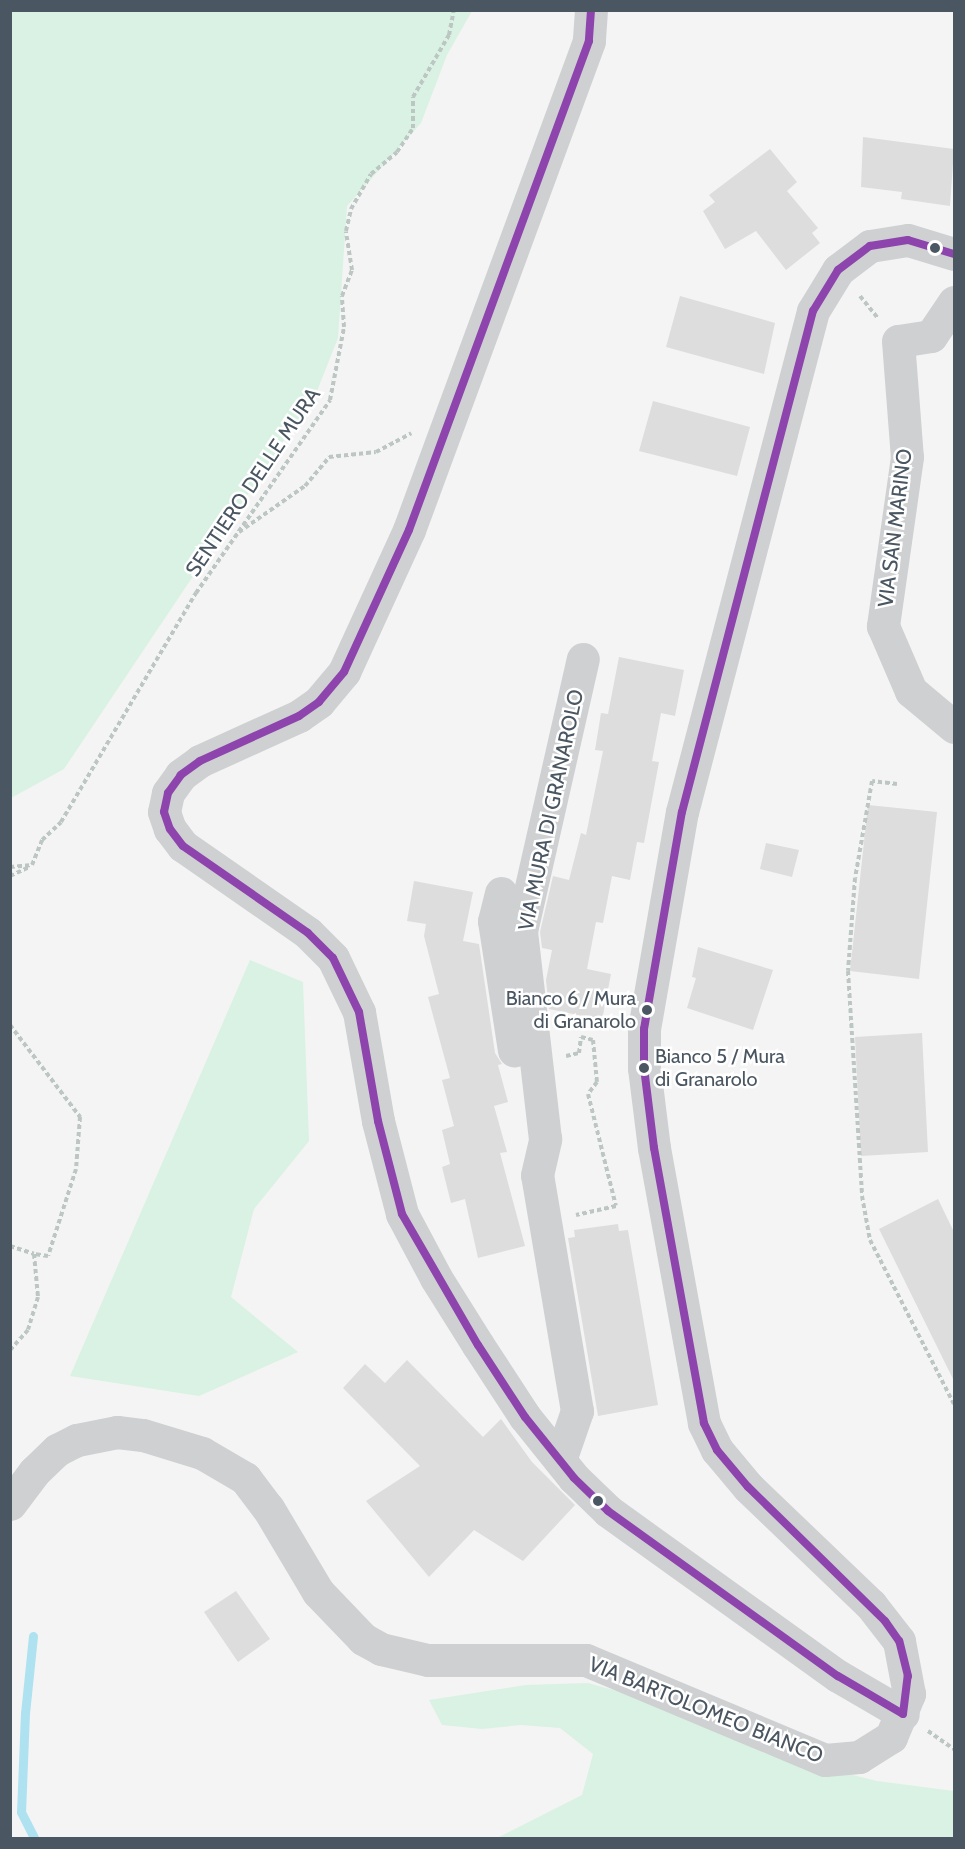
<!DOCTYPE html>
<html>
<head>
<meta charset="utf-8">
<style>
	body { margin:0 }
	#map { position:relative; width:965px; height:1849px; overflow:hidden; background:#f4f4f4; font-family:Cabin,sans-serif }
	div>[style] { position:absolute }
	.green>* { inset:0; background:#d9f2e3 }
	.stream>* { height:9px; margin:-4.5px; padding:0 4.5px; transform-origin:4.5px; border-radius:4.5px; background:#aee2f0 }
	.building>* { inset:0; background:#ddddde }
	.path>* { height:4px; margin-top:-2px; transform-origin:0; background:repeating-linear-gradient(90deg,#bcc7c4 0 4.5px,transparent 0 7.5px) }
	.minor>* { height:33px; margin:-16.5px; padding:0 16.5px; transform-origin:16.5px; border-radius:16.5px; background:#ced0d2 }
	.bus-1>* { height:8px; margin:-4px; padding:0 4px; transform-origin:4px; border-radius:4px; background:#8e44ad }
	.dots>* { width:16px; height:16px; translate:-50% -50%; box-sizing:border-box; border:3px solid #fff; border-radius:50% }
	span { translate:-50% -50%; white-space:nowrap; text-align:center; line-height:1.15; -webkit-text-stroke:5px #fff; paint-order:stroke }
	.bus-label { font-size:20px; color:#4a5661 }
	.right { translate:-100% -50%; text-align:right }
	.left { translate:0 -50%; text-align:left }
	.street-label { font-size:21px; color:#4a5661 }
	.frame { position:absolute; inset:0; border:12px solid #4a5661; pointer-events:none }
</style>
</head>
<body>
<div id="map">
	<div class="green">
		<i style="clip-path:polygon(11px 10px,472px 11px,447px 55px,421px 123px,347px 206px,338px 338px,317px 391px,64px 769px,11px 798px)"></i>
		<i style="clip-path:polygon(250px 960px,303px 982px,309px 1141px,254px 1209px,231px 1297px,298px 1352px,199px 1396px,70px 1376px)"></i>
		<i style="clip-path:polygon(588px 1683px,654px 1701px,764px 1753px,877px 1781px,954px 1791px,954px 1838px,497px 1838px,582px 1795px,593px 1754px,560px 1728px,521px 1725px,482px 1729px,442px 1725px,429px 1700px,526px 1685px)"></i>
	</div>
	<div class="stream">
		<i style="left:33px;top:1636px;width:77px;rotate:95.9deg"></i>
		<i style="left:25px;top:1713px;width:99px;rotate:92.3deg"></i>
		<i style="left:21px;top:1812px;width:29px;rotate:63deg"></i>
	</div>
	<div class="building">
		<i style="clip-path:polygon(863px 137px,954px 149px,950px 206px,901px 199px,902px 192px,861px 187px)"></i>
		<i style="clip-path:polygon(770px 149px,797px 182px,787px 191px,818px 228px,812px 233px,820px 243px,786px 270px,756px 231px,725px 249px,703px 211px,715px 202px,709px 195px)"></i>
		<i style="clip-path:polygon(680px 296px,775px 323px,764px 374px,666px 347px)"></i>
		<i style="clip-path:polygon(653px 401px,750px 427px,737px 476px,639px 451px)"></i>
		<i style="clip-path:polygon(619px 657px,684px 670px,675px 716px,661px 713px,652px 761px,659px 762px,644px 843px,637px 842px,630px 880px,612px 876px,603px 923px,596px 922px,587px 969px,611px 974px,602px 1020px,549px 1009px,546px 980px,552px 950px,542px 948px,540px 932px,553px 876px,569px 880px,581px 833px,586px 835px,603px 751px,595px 750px,601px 713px,608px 714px)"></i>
		<i style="clip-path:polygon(868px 805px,937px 812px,919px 979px,850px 971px)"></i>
		<i style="clip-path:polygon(766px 843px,799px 850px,792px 877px,760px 869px)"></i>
		<i style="clip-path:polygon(414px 881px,473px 892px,463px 941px,479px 944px,495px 1053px,502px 1064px,498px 1065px,508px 1102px,494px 1106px,507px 1152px,500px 1153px,525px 1246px,478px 1258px,465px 1199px,451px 1203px,442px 1167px,450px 1164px,442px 1130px,454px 1126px,442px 1080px,450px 1078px,428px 997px,439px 994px,424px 936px,426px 924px,407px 921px)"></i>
		<i style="clip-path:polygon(698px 947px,773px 970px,753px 1030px,687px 1008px,696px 978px,692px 977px)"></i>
		<i style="clip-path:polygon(922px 1033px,928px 1152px,861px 1156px,855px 1037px)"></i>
		<i style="clip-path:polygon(938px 1199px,954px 1232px,954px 1381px,879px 1229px)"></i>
		<i style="clip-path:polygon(618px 1224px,619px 1231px,628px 1230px,658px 1405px,598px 1416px,568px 1238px,575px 1237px,574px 1230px)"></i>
		<i style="clip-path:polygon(407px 1360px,483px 1437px,501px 1419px,532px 1462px,575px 1505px,523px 1561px,474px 1530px,429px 1577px,366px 1501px,420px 1466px,343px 1388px,365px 1364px,385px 1383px)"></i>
		<i style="clip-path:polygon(236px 1591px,270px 1639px,238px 1662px,204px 1612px)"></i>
	</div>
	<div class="path">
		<i style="left:860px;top:296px;width:28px;rotate:51deg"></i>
		<i style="left:239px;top:532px;width:80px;rotate:-34.9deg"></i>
		<i style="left:305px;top:486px;width:38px;rotate:-50deg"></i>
		<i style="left:329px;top:457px;width:47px;rotate:-6.1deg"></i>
		<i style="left:376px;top:452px;width:40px;rotate:-28deg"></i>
		<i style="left:897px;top:784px;width:25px;rotate:-173deg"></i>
		<i style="left:872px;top:781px;width:98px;rotate:99.9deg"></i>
		<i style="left:855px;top:878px;width:93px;rotate:94.3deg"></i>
		<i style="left:848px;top:971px;width:225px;rotate:86.4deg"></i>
		<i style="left:862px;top:1196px;width:45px;rotate:79.7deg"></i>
		<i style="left:870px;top:1240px;width:184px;rotate:62.9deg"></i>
		<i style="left:10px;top:867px;width:22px;rotate:-5deg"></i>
		<i style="left:32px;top:865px;width:27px;rotate:-68deg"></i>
		<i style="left:42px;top:840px;width:26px;rotate:-43deg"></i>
		<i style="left:61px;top:822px;width:266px;rotate:-59.5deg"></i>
		<i style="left:196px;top:593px;width:235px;rotate:-55.2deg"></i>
		<i style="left:330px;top:400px;width:74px;rotate:-79.1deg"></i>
		<i style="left:344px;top:327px;width:31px;rotate:-94deg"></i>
		<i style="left:342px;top:296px;width:28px;rotate:-69deg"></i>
		<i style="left:352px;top:270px;width:39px;rotate:-99deg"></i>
		<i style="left:346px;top:231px;width:23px;rotate:-77deg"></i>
		<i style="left:351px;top:209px;width:40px;rotate:-60.3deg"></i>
		<i style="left:371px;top:174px;width:34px;rotate:-40deg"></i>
		<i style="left:397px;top:152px;width:29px;rotate:-56deg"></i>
		<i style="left:413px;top:128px;width:31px;rotate:-90deg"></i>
		<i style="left:413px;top:97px;width:72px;rotate:-59.9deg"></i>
		<i style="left:449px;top:35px;width:25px;rotate:-79deg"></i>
		<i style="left:10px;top:876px;width:21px;rotate:-25deg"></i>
		<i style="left:10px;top:962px;width:27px;rotate:90deg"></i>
		<i style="left:10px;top:1025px;width:116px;rotate:52.7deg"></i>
		<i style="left:80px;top:1117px;width:52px;rotate:94.4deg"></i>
		<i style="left:76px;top:1169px;width:91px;rotate:107.8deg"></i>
		<i style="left:48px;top:1256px;width:14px;rotate:-172deg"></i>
		<i style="left:34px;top:1254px;width:43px;rotate:84.7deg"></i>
		<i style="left:38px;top:1297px;width:34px;rotate:107deg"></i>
		<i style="left:28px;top:1330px;width:27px;rotate:132deg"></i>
		<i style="left:567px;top:1028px;width:10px;rotate:-84deg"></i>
		<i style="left:568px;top:1018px;width:45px;rotate:6.3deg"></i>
		<i style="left:566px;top:1056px;width:13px;rotate:-13deg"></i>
		<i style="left:579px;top:1053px;width:16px;rotate:-83deg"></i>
		<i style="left:581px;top:1037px;width:12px;rotate:14deg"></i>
		<i style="left:593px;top:1040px;width:42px;rotate:84.6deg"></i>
		<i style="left:597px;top:1082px;width:15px;rotate:127deg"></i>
		<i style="left:588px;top:1094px;width:115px;rotate:76deg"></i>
		<i style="left:616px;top:1206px;width:41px;rotate:167.3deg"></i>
		<i style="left:10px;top:1246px;width:25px;rotate:18deg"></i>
		<i style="left:928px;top:1731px;width:32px;rotate:35deg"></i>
	</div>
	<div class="minor">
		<i style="left:591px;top:10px;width:31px;rotate:94deg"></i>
		<i style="left:589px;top:41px;width:521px;rotate:110.21deg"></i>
		<i style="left:409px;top:530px;width:156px;rotate:114.6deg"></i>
		<i style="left:344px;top:672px;width:39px;rotate:130deg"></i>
		<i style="left:319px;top:702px;width:24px;rotate:145deg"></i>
		<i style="left:299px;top:716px;width:109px;rotate:155.6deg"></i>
		<i style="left:200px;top:761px;width:24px;rotate:144deg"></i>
		<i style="left:181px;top:775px;width:22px;rotate:126deg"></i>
		<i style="left:168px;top:793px;width:19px;rotate:102deg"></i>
		<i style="left:164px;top:812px;width:18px;rotate:71deg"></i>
		<i style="left:170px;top:829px;width:21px;rotate:53deg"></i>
		<i style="left:183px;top:846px;width:152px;rotate:34.8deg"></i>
		<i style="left:308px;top:933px;width:35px;rotate:45deg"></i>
		<i style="left:333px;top:958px;width:60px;rotate:64.3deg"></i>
		<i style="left:359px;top:1012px;width:111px;rotate:80.1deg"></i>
		<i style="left:378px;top:1121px;width:96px;rotate:75.5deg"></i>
		<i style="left:402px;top:1214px;width:72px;rotate:62deg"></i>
		<i style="left:436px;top:1278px;width:79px;rotate:57.9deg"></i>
		<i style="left:478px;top:1345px;width:86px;rotate:56.9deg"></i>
		<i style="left:525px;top:1417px;width:78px;rotate:51.2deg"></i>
		<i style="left:574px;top:1478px;width:47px;rotate:44.1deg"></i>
		<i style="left:608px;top:1511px;width:283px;rotate:35.7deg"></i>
		<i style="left:838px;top:1676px;width:75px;rotate:30.3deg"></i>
		<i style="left:954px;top:302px;width:41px;rotate:124.1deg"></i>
		<i style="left:931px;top:336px;width:33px;rotate:171deg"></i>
		<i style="left:898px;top:341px;width:116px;rotate:85.6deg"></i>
		<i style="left:907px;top:457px;width:171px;rotate:98.1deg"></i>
		<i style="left:883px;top:626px;width:71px;rotate:66.7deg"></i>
		<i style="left:911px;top:691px;width:56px;rotate:39.9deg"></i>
		<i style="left:501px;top:893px;width:29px;rotate:104deg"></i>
		<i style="left:494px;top:921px;width:131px;rotate:81.2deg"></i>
		<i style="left:560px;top:1460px;width:52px;rotate:-70.9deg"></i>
		<i style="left:577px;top:1411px;width:239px;rotate:-99.6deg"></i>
		<i style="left:537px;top:1175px;width:37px;rotate:-77deg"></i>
		<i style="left:545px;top:1139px;width:209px;rotate:-96.6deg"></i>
		<i style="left:521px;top:931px;width:279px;rotate:-77.2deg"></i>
		<i style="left:10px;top:1504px;width:40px;rotate:-53deg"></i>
		<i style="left:34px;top:1472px;width:32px;rotate:-44deg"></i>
		<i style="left:57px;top:1450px;width:22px;rotate:-27deg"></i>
		<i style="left:77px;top:1440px;width:41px;rotate:-11.3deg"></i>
		<i style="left:117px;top:1432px;width:26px;rotate:7deg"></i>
		<i style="left:143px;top:1435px;width:62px;rotate:17deg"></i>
		<i style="left:202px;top:1453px;width:50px;rotate:30.2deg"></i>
		<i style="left:245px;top:1478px;width:38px;rotate:53deg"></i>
		<i style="left:268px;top:1508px;width:98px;rotate:59.2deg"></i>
		<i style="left:318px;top:1592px;width:65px;rotate:46.2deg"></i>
		<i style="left:363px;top:1639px;width:21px;rotate:29deg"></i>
		<i style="left:381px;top:1649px;width:48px;rotate:13.2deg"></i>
		<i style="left:428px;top:1660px;width:158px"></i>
		<i style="left:586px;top:1660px;width:259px;rotate:22.7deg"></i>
		<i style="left:825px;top:1760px;width:34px;rotate:-5deg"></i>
		<i style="left:859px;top:1757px;width:38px;rotate:-32deg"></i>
		<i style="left:891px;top:1737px;width:47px;rotate:-67.3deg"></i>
		<i style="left:909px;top:1694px;width:54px;rotate:-100.7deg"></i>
		<i style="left:899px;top:1641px;width:46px;rotate:-127.9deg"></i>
		<i style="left:871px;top:1605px;width:170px;rotate:-136.2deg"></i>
		<i style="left:748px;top:1487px;width:48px;rotate:-130deg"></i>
		<i style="left:717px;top:1450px;width:30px;rotate:-116deg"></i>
		<i style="left:704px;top:1423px;width:280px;rotate:-100.3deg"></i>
		<i style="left:654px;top:1148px;width:81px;rotate:-97.1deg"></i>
		<i style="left:644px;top:1068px;width:39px;rotate:-90deg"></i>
		<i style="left:644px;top:1029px;width:220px;rotate:-80.1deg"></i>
		<i style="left:682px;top:812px;width:518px;rotate:-75.35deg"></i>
		<i style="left:813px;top:311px;width:48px;rotate:-58.6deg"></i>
		<i style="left:838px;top:270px;width:40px;rotate:-37deg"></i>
		<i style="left:870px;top:246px;width:38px;rotate:-9deg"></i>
		<i style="left:908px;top:240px;width:48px;rotate:16.9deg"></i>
	</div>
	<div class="bus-1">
		<i style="left:591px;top:10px;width:31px;rotate:94deg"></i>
		<i style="left:589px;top:41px;width:521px;rotate:110.21deg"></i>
		<i style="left:409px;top:530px;width:156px;rotate:114.6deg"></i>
		<i style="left:344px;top:672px;width:39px;rotate:130deg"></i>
		<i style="left:319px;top:702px;width:24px;rotate:145deg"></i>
		<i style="left:299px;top:716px;width:109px;rotate:155.6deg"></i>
		<i style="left:200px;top:761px;width:24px;rotate:144deg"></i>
		<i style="left:181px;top:775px;width:22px;rotate:126deg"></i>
		<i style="left:168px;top:793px;width:19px;rotate:102deg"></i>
		<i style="left:164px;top:812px;width:18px;rotate:71deg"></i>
		<i style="left:170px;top:829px;width:21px;rotate:53deg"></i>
		<i style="left:183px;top:846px;width:152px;rotate:34.8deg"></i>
		<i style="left:308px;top:933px;width:35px;rotate:45deg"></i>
		<i style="left:333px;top:958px;width:60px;rotate:64.3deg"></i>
		<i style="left:359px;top:1012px;width:111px;rotate:80.1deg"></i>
		<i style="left:378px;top:1121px;width:96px;rotate:75.5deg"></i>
		<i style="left:402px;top:1214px;width:151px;rotate:59.9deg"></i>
		<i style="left:478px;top:1345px;width:86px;rotate:56.9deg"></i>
		<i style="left:525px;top:1417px;width:78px;rotate:51.2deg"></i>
		<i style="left:574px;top:1478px;width:47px;rotate:44.1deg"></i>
		<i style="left:608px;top:1511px;width:283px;rotate:35.7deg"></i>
		<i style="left:838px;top:1676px;width:75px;rotate:30.3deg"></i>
		<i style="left:903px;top:1714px;width:38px;rotate:-83deg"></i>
		<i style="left:908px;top:1676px;width:36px;rotate:-104deg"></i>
		<i style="left:899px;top:1641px;width:24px;rotate:-125deg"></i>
		<i style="left:885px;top:1621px;width:192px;rotate:-135.6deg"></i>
		<i style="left:748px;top:1487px;width:48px;rotate:-130deg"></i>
		<i style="left:717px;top:1450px;width:30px;rotate:-116deg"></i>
		<i style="left:704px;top:1423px;width:280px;rotate:-100.3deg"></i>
		<i style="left:654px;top:1148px;width:81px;rotate:-97.1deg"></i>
		<i style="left:644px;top:1068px;width:39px;rotate:-90deg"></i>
		<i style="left:644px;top:1029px;width:220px;rotate:-80.1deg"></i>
		<i style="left:682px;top:812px;width:518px;rotate:-75.35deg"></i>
		<i style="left:813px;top:311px;width:48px;rotate:-58.6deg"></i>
		<i style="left:838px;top:270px;width:40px;rotate:-37deg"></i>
		<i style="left:870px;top:246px;width:38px;rotate:-9deg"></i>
		<i style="left:908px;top:240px;width:48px;rotate:16.9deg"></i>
	</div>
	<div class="dots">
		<i style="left:935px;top:248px;background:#4a5661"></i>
		<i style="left:647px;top:1010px;background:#4a5661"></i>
		<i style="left:644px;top:1068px;background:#4a5661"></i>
		<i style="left:598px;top:1501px;background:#4a5661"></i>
	</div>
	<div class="bus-label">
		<span class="right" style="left:636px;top:1010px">Bianco 6 / Mura<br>di Granarolo</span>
		<span class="left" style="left:655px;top:1068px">Bianco 5 / Mura<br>di Granarolo</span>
	</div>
	<div class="street-label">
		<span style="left:253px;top:482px;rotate:-56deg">SENTIERO DELLE MURA</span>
		<span style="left:895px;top:528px;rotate:-83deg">VIA SAN MARINO</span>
		<span style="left:551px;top:810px;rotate:-78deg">VIA MURA DI GRANAROLO</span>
		<span style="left:706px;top:1710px;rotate:22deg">VIA BARTOLOMEO BIANCO</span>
	</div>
	<div class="frame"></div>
</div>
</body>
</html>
